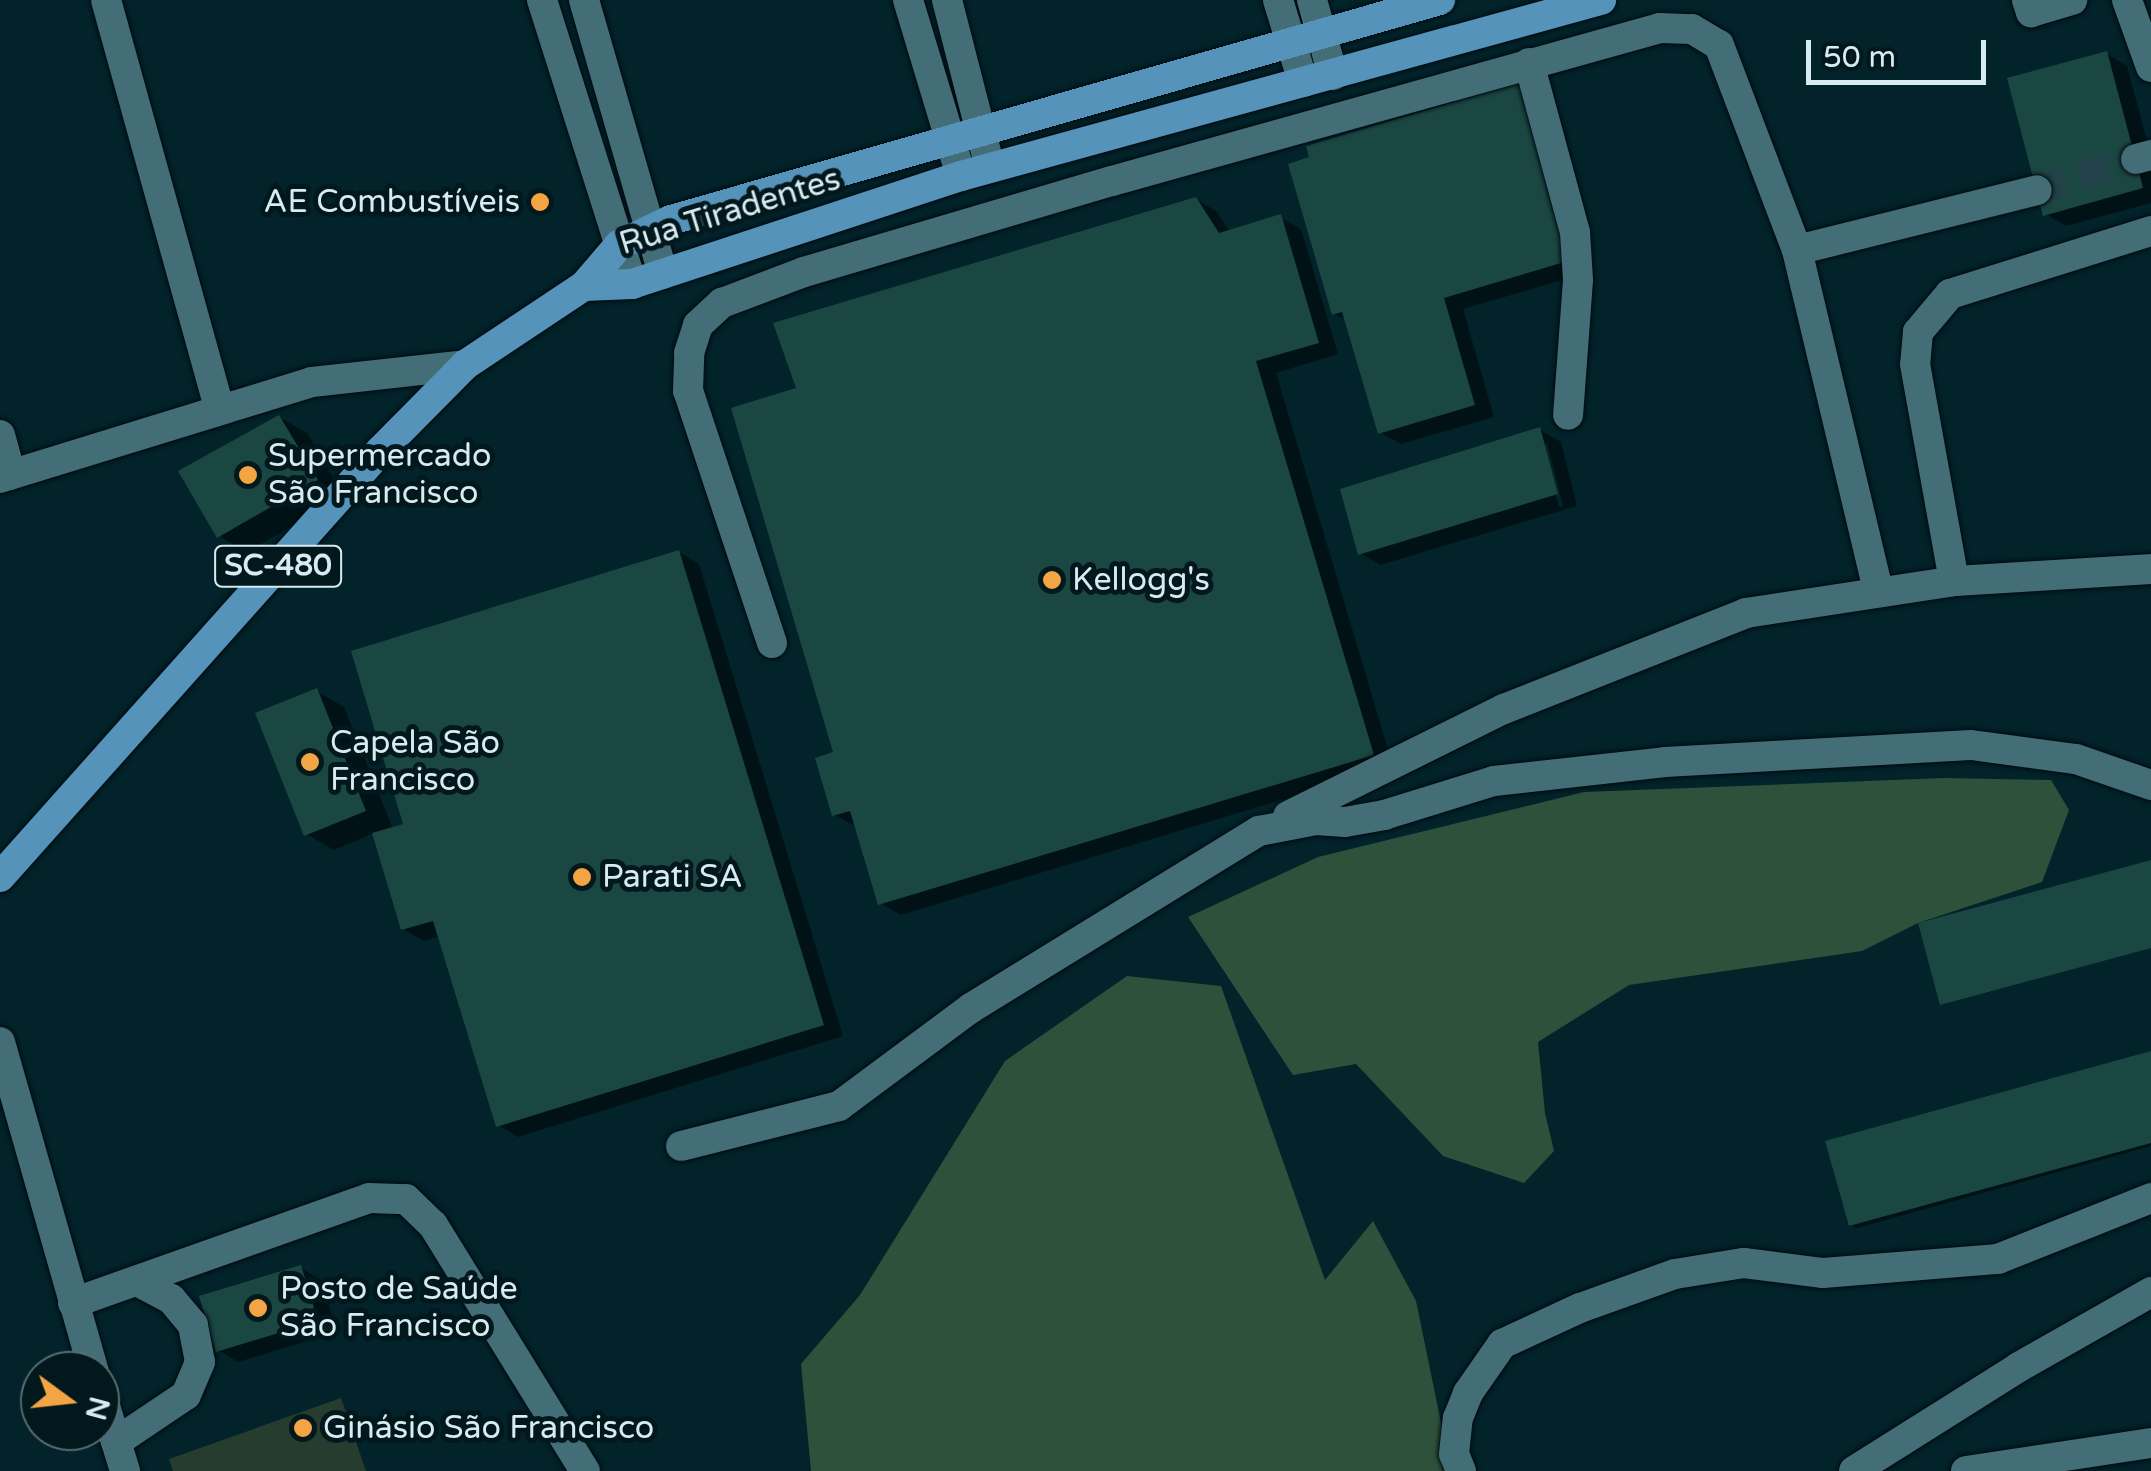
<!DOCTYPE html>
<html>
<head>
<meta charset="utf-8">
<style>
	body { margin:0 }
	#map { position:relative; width:2151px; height:1471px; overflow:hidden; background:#02232a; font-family:"Varela Round",sans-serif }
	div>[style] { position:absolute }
	.green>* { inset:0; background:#263c2e }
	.forest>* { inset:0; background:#2d513b }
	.shadow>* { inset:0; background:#0007 }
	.building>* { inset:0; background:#1b4742 }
	.minor-tunnel>* { height:30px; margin-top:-15px; transform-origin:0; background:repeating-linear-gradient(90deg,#224148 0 30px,transparent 0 45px) }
	.roads { filter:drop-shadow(0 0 2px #000b10) drop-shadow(0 0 2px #000b10) }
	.minor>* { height:30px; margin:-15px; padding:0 15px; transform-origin:15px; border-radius:15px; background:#436d77 }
	.major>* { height:30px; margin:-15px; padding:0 15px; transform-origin:15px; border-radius:15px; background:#5693ba }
	.dots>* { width:28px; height:28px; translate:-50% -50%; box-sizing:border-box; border:5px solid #03181d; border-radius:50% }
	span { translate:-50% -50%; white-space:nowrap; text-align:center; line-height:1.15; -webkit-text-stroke:10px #03181d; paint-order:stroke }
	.shield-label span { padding:2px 8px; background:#03181d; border:2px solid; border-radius:8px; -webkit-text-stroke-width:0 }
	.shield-label { font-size:30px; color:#d6ecf1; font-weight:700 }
	.poi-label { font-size:32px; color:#d6ecf1 }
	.right { translate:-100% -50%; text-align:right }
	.left { translate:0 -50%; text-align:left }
	.street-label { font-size:32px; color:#d6ecf1 }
	.north { position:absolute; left:20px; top:1351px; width:100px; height:100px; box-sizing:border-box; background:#03181d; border:2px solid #576d72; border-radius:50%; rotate:105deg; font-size:28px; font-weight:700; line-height:40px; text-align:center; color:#d6ecf1 }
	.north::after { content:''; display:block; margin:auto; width:35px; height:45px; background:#f3a443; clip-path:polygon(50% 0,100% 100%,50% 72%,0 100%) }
	.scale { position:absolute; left:1806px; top:40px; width:180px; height:45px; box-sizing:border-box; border:5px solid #d6ecf1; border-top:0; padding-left:12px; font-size:30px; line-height:35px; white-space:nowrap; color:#d6ecf1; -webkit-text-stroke:8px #03181d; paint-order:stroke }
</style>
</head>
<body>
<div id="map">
	<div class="green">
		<i style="clip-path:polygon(341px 1398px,366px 1471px,173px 1471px,169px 1459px)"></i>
	</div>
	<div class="forest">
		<i style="clip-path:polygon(1944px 778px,2051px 780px,2069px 810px,2042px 882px,1918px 923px,1862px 951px,1629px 985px,1538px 1042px,1545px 1113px,1554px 1151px,1524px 1183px,1443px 1156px,1356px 1064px,1293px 1075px,1188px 917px,1318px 857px,1584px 792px)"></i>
		<i style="clip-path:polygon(1127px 976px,1221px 986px,1325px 1280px,1373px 1221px,1416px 1301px,1451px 1471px,811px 1471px,801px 1364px,860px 1295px,1005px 1061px)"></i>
	</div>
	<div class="shadow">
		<i style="clip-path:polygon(2107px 54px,2127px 66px,2151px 156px,2151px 203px,2066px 226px,2046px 214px)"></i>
		<i style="clip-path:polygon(1291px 165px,1590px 272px,1463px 309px,1494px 417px,1401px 444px,1380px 432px,1346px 320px,1334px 314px)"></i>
		<i style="clip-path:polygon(1196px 199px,1216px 211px,1230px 232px,1280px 217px,1301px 229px,1338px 354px,1276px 373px,1393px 766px,901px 915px,880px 903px,855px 826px,835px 815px,837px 754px,799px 390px)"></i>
		<i style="clip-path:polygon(279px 417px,307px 433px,344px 496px,247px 552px,219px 536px)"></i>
		<i style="clip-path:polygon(evenodd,1540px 430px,1561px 442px,1577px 506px,1380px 565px,1360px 553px,1540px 430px,1542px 443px,1547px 443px,1563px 506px,1559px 507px,1542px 443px)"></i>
		<i style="clip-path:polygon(679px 552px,699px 564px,843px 1036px,518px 1137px,498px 1125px,440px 936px,424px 941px,403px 929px,374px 833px,334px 850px,306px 834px,316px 691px,344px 707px,393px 829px,406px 825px)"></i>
		<i style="clip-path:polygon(2151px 1053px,2151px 1146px,1857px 1228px,1851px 1225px)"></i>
		<i style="clip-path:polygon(301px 1268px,321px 1280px,337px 1332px,238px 1362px,218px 1350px)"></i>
	</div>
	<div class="building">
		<i style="clip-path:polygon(2107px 51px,2143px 188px,2043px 216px,2007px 78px)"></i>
		<i style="clip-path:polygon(1519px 83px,1571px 260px,1444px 298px,1475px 405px,1378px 434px,1342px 312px,1332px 315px,1288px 164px,1309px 157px,1306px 146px)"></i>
		<i style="clip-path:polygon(1196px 197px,1219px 233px,1281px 214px,1319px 343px,1256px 361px,1374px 755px,878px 905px,850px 811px,832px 816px,815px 758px,833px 752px,731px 408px,796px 388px,773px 323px)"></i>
		<i style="clip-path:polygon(279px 415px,318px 480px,217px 538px,178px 471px)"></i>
		<i style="clip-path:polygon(1540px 427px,1558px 494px,1358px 555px,1340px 489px)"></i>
		<i style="clip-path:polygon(679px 550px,824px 1025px,496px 1127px,433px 921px,401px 930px,372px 833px,403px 824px,351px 651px)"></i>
		<i style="clip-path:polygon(317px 688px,366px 811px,304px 836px,255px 713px)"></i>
		<i style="clip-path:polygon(2151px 860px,2151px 948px,1940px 1005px,1918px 923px)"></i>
		<i style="clip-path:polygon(2151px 1051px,2151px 1143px,1849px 1226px,1825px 1141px)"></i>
		<i style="clip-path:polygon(301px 1265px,318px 1321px,216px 1352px,199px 1296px)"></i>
	</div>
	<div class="minor-tunnel">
		<i style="left:2037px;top:190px;width:104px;rotate:-17.4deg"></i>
	</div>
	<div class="roads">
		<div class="minor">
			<i style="left:106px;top:0;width:422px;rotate:74.5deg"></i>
			<i style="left:542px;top:0;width:298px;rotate:72.4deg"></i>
			<i style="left:584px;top:0;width:285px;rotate:73.9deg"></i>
			<i style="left:908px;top:0;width:184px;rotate:73.2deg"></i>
			<i style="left:947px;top:0;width:172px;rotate:75.6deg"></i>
			<i style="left:1278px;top:0;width:86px;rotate:73deg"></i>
			<i style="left:1312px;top:0;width:78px;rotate:74.4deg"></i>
			<i style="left:2027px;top:0;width:13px;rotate:72deg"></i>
			<i style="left:2031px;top:12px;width:43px;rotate:-16.3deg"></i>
			<i style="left:2127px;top:0;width:71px;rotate:70.3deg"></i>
			<i style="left:1529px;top:63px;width:175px;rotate:74.8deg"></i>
			<i style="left:1575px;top:232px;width:48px;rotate:86.4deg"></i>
			<i style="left:1578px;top:280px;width:135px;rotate:94.2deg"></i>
			<i style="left:2136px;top:159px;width:16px;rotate:-15deg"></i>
			<i style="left:2151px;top:231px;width:211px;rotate:162.6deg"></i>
			<i style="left:1950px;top:294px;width:50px;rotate:130.1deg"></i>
			<i style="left:1918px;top:332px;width:32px;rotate:95deg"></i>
			<i style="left:1915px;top:364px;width:220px;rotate:79.8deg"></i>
			<i style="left:1954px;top:581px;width:197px;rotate:-3.5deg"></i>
			<i style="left:1797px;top:250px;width:247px;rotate:-14deg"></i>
			<i style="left:0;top:435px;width:41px;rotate:74.6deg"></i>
			<i style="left:0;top:478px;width:326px;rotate:-17.1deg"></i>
			<i style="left:312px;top:382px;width:154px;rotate:-6.3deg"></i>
			<i style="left:772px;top:643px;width:266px;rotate:-108.4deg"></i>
			<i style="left:688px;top:391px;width:38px;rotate:-88deg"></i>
			<i style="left:689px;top:353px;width:29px;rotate:-72deg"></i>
			<i style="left:698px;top:325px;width:33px;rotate:-43deg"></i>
			<i style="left:722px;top:303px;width:88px;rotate:-20.7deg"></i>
			<i style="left:804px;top:272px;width:321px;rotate:-16.5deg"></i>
			<i style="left:1112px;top:181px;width:569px;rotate:-15.6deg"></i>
			<i style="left:1660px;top:28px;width:32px;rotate:2deg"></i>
			<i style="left:1692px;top:29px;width:31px;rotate:31deg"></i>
			<i style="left:1719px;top:45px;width:219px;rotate:69.2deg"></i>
			<i style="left:1797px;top:250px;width:350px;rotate:76.6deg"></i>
			<i style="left:1288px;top:816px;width:241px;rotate:-26.4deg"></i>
			<i style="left:1504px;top:709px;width:260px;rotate:-21.6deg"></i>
			<i style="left:1746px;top:613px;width:210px;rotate:-8.7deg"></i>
			<i style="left:0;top:1042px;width:342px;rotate:74.1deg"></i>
			<i style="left:681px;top:1146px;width:163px;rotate:-14.2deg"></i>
			<i style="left:839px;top:1106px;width:164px;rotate:-36.6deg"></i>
			<i style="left:971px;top:1008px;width:338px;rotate:-31.6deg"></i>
			<i style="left:1259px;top:831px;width:58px;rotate:-10.9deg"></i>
			<i style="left:1316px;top:820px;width:29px;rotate:4deg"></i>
			<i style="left:1345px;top:822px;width:40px;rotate:-10deg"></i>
			<i style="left:1384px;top:815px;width:115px;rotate:-17.2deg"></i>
			<i style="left:1494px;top:781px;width:172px;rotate:-6.3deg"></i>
			<i style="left:1665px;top:762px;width:306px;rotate:-3.2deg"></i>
			<i style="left:1971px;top:745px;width:106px;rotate:7.6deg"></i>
			<i style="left:2076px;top:759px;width:79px;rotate:19.1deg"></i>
			<i style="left:73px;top:1303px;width:314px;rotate:-19.5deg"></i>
			<i style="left:369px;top:1198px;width:37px;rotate:2deg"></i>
			<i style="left:406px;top:1199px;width:37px;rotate:44deg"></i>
			<i style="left:433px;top:1225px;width:289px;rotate:58.3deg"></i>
			<i style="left:100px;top:1390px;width:85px;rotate:72.8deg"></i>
			<i style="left:116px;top:1442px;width:84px;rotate:-33.9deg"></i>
			<i style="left:186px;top:1395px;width:36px;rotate:-67deg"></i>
			<i style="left:200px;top:1362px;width:38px;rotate:-101deg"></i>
			<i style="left:193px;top:1325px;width:34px;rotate:-130deg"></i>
			<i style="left:171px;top:1299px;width:38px;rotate:-152deg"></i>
			<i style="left:1461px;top:1471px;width:18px;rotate:-112deg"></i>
			<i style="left:1454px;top:1454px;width:36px;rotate:-84deg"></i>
			<i style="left:1458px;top:1418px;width:27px;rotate:-68deg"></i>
			<i style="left:1468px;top:1393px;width:60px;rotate:-55.2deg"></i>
			<i style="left:1502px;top:1344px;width:86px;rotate:-24.8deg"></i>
			<i style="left:1580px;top:1308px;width:101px;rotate:-19.7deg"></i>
			<i style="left:1675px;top:1274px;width:70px;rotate:-9.1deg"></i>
			<i style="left:1744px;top:1263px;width:80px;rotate:7.2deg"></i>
			<i style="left:1823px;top:1273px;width:176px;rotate:-4.6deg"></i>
			<i style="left:1998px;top:1259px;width:165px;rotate:-21.7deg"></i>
			<i style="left:1854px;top:1471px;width:195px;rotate:-32.2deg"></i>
			<i style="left:2019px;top:1367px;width:152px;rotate:-29.6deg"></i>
			<i style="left:1966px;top:1471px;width:187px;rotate:-8.6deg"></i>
		</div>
		<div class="major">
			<i style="left:584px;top:286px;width:48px;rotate:-2.4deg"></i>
			<i style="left:632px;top:284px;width:346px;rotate:-18.2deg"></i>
			<i style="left:961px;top:176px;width:664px;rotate:-15.38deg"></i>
			<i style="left:0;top:877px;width:572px;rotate:-48.26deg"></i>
			<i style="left:381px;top:450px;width:120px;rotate:-45.3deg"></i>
			<i style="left:465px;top:365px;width:143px;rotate:-33.6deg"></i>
			<i style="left:584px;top:286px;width:54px;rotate:-49.5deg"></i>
			<i style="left:619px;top:245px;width:58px;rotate:-25.7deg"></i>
			<i style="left:671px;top:220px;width:800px;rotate:-15.97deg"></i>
		</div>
	</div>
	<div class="dots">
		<i style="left:540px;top:202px;background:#f3a443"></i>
		<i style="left:248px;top:475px;background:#f3a443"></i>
		<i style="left:1052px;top:580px;background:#f3a443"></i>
		<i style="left:310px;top:762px;background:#f3a443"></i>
		<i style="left:582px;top:877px;background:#f3a443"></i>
		<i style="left:258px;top:1308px;background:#f3a443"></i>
		<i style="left:303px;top:1428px;background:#f3a443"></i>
	</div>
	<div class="shield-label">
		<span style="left:278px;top:566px">SC-480</span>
	</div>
	<div class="poi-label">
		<span class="right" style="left:520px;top:202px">AE Combustíveis</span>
		<span class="left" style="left:268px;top:475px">Supermercado<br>São Francisco</span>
		<span class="left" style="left:1072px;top:580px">Kellogg's</span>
		<span class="left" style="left:330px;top:762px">Capela São<br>Francisco</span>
		<span class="left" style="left:602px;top:877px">Parati SA</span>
		<span class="left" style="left:280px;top:1308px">Posto de Saúde<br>São Francisco</span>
		<span class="left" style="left:323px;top:1428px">Ginásio São Francisco</span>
	</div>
	<div class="street-label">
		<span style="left:730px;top:212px;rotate:-17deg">Rua Tiradentes</span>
	</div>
	<div class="north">N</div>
	<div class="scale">50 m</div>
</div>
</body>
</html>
